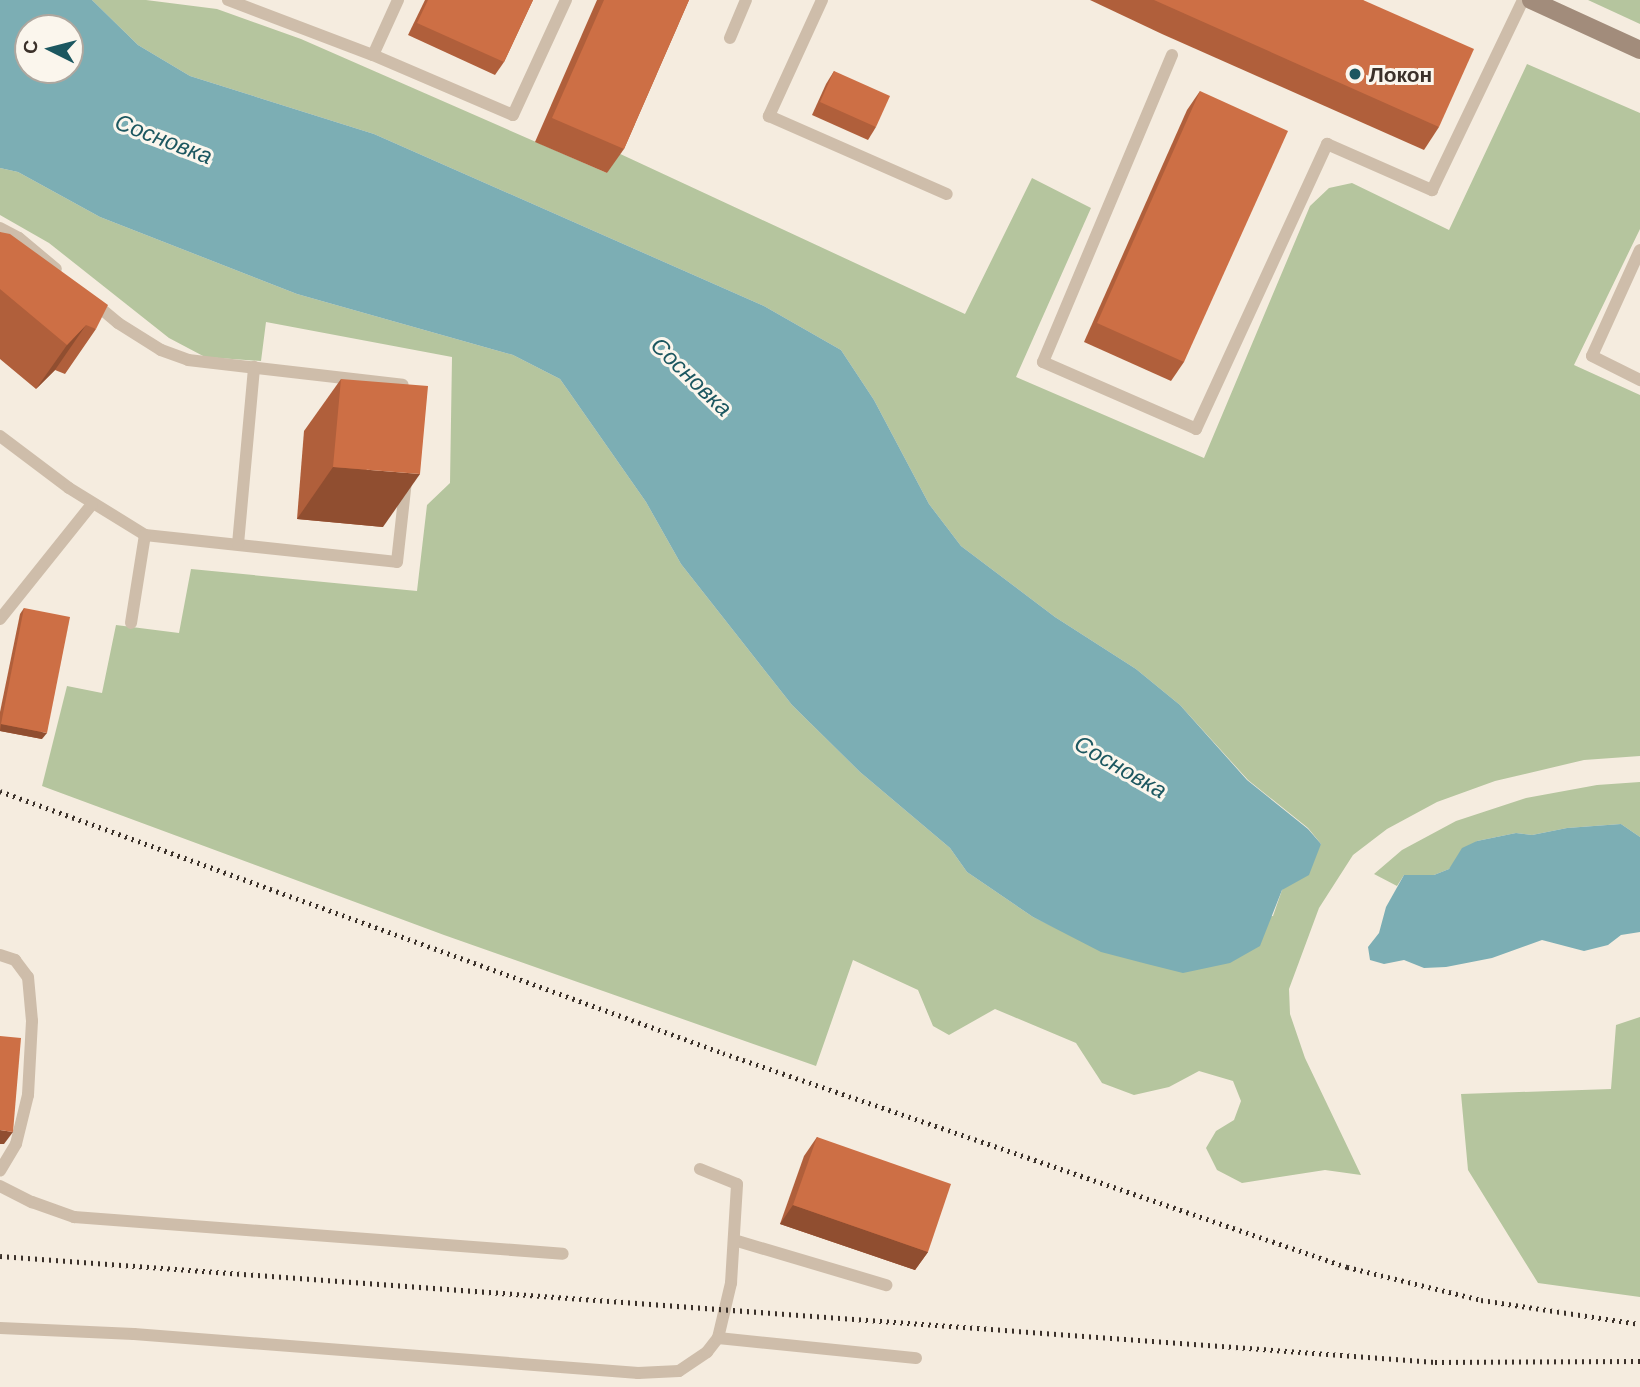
<!DOCTYPE html>
<html>
<head>
<meta charset="utf-8">
<style>
	body { margin:0 }
	#map { position:relative; width:1640px; height:1387px; overflow:hidden; background:#f5ecdf; font-family:Barlow,sans-serif }
	div>[style] { position:absolute }
	.green>* { inset:0; background:#b5c59e }
	.water>* { inset:0; background:#7caeb4 }
	.lane>* { height:12px; margin:-6px; padding:0 6px; transform-origin:6px; border-radius:6px; background:#cebdaa }
	.secondary>* { height:18px; margin:-9px; padding:0 9px; transform-origin:9px; border-radius:9px; background:#a28c7b }
	.rail>* { height:5px; margin-top:-2.5px; transform-origin:0; background:repeating-linear-gradient(90deg,#3b312a 0 2px,transparent 0 7px) }
	.wall>* { inset:0; background:#b05f3b }
	.shaded-wall>* { inset:0; background:#904e30 }
	.building>* { inset:0; background:#cd6f45 }
	.dots>* { width:19px; height:19px; translate:-50% -50%; box-sizing:border-box; border:4px solid #fbf6ed; border-radius:50% }
	span { translate:-50% -50%; white-space:nowrap; text-align:center; line-height:1.15; -webkit-text-stroke:6px #fbf6ed; paint-order:stroke }
	.poi-label { font-size:21px; color:#3b312a; font-weight:700 }
	.left { translate:0 -50%; text-align:left }
	.water-label { font-size:23px; color:#1c5760; font-style:italic }
	.north { position:absolute; left:14px; top:14px; width:70px; height:70px; box-sizing:border-box; background:#fbf6ed; border:2px solid #aea79f; border-radius:50%; rotate:276deg; font-size:19px; font-weight:700; line-height:28px; text-align:center; color:#3b312a }
	.north::after { content:''; display:block; margin:auto; width:24px; height:32px; background:#1c5760; clip-path:polygon(50% 0,100% 100%,50% 72%,0 100%) }
</style>
</head>
<body>
<div id="map">
	<div class="green">
		<i style="clip-path:polygon(92px 0,146px 0,217px 9px,301px 39px,607px 173px,616px 152px,965px 314px,1032px 178px,1091px 208px,1016px 377px,1204px 458px,1310px 206px,1329px 188px,1352px 183px,1449px 230px,1527px 64px,1640px 113px,1640px 229px,1574px 365px,1640px 395px,1640px 756px,1584px 760px,1495px 781px,1437px 802px,1387px 829px,1353px 855px,1319px 908px,1289px 989px,1290px 1014px,1305px 1058px,1361px 1175px,1325px 1170px,1242px 1183px,1217px 1170px,1206px 1148px,1216px 1131px,1234px 1120px,1241px 1101px,1233px 1081px,1199px 1071px,1169px 1087px,1134px 1095px,1102px 1083px,1076px 1043px,995px 1009px,949px 1035px,933px 1026px,918px 990px,853px 960px,816px 1066px,444px 935px,42px 786px,67px 686px,102px 693px,116px 625px,179px 633px,191px 569px,417px 591px,427px 505px,450px 483px,452px 357px,266px 322px,261px 361px,205px 357px,169px 338px,49px 243px,0 215px,0 168px,18px 172px,100px 217px,297px 294px,513px 355px,560px 379px,646px 502px,681px 564px,792px 705px,860px 772px,950px 848px,967px 872px,1033px 917px,1066px 933px,1273px 916px,1282px 890px,1321px 844px,1308px 828px,1248px 780px,1180px 705px,1136px 669px,1055px 617px,961px 546px,929px 504px,874px 400px,841px 350px,764px 306px,374px 134px,190px 76px,138px 45px)"></i>
		<i style="clip-path:polygon(1588px 0,1640px 0,1640px 24px)"></i>
		<i style="clip-path:polygon(1640px 782px,1640px 837px,1621px 824px,1567px 828px,1532px 835px,1516px 833px,1477px 841px,1449px 869px,1434px 875px,1404px 875px,1397px 886px,1374px 874px,1402px 850px,1456px 821px,1526px 798px,1597px 785px)"></i>
		<i style="clip-path:polygon(1640px 1017px,1640px 1297px,1538px 1283px,1468px 1170px,1461px 1094px,1611px 1089px,1616px 1025px)"></i>
	</div>
	<div class="water">
		<i style="clip-path:polygon(evenodd,0 0,92px 0,138px 45px,190px 76px,374px 134px,764px 306px,841px 350px,874px 400px,929px 504px,961px 546px,1055px 617px,1136px 669px,1180px 705px,1247px 780px,1308px 829px,1321px 844px,1309px 875px,1282px 890px,1260px 946px,1230px 963px,1183px 973px,1147px 964px,1101px 952px,1033px 917px,967px 872px,950px 848px,860px 772px,792px 705px,681px 564px,646px 502px,560px 379px,513px 355px,297px 294px,100px 217px,18px 172px,0 168px,0 0,70px 28px,70px 70px,28px 70px,28px 28px,70px 28px)"></i>
		<i style="clip-path:polygon(1621px 824px,1640px 837px,1640px 932px,1621px 935px,1608px 945px,1584px 951px,1542px 940px,1492px 958px,1446px 967px,1424px 968px,1404px 960px,1384px 964px,1370px 960px,1368px 947px,1379px 933px,1386px 907px,1404px 875px,1434px 875px,1449px 869px,1462px 848px,1477px 841px,1516px 833px,1532px 835px,1567px 828px)"></i>
	</div>
	<div class="lane">
		<i style="left:228px;top:0;width:155px;rotate:20.8deg"></i>
		<i style="left:398px;top:0;width:60px;rotate:114.4deg"></i>
		<i style="left:373px;top:55px;width:152px;rotate:23.2deg"></i>
		<i style="left:513px;top:115px;width:127px;rotate:-65.3deg"></i>
		<i style="left:822px;top:0;width:128px;rotate:114.6deg"></i>
		<i style="left:769px;top:116px;width:194px;rotate:23.7deg"></i>
		<i style="left:730px;top:38px;width:41px;rotate:-67.2deg"></i>
		<i style="left:1172px;top:55px;width:333px;rotate:112.8deg"></i>
		<i style="left:1043px;top:362px;width:167px;rotate:23.6deg"></i>
		<i style="left:1196px;top:429px;width:314px;rotate:-65.3deg"></i>
		<i style="left:1327px;top:144px;width:115px;rotate:23.7deg"></i>
		<i style="left:1432px;top:190px;width:211px;rotate:-64.4deg"></i>
		<i style="left:0;top:228px;width:21px;rotate:28deg"></i>
		<i style="left:19px;top:238px;width:48px;rotate:40deg"></i>
		<i style="left:1640px;top:250px;width:116px;rotate:114.4deg"></i>
		<i style="left:1592px;top:356px;width:54px;rotate:26.6deg"></i>
		<i style="left:93px;top:302px;width:33px;rotate:40deg"></i>
		<i style="left:118px;top:323px;width:51px;rotate:32.1deg"></i>
		<i style="left:161px;top:350px;width:29px;rotate:20deg"></i>
		<i style="left:188px;top:360px;width:216px;rotate:6.6deg"></i>
		<i style="left:0;top:436px;width:86px;rotate:37deg"></i>
		<i style="left:69px;top:488px;width:89px;rotate:31.7deg"></i>
		<i style="left:145px;top:535px;width:253px;rotate:6.1deg"></i>
		<i style="left:397px;top:562px;width:81px;rotate:-83.7deg"></i>
		<i style="left:238px;top:544px;width:178px;rotate:-84.8deg"></i>
		<i style="left:0;top:619px;width:147px;rotate:-51.3deg"></i>
		<i style="left:131px;top:623px;width:89px;rotate:-81deg"></i>
		<i style="left:0;top:955px;width:16px;rotate:18deg"></i>
		<i style="left:15px;top:960px;width:21px;rotate:53deg"></i>
		<i style="left:28px;top:977px;width:44px;rotate:84.8deg"></i>
		<i style="left:32px;top:1021px;width:74px;rotate:93.1deg"></i>
		<i style="left:28px;top:1095px;width:50px;rotate:103.8deg"></i>
		<i style="left:16px;top:1144px;width:31px;rotate:121deg"></i>
		<i style="left:0;top:1186px;width:36px;rotate:27deg"></i>
		<i style="left:32px;top:1202px;width:45px;rotate:19.7deg"></i>
		<i style="left:74px;top:1217px;width:490px;rotate:4.3deg"></i>
		<i style="left:734px;top:1240px;width:159px;rotate:16.5deg"></i>
		<i style="left:0;top:1328px;width:134px;rotate:2.6deg"></i>
		<i style="left:134px;top:1334px;width:506px;rotate:4.42deg"></i>
		<i style="left:638px;top:1373px;width:41px;rotate:-2.8deg"></i>
		<i style="left:679px;top:1371px;width:34px;rotate:-34deg"></i>
		<i style="left:707px;top:1352px;width:18px;rotate:-52deg"></i>
		<i style="left:718px;top:1338px;width:57px;rotate:-76.7deg"></i>
		<i style="left:731px;top:1283px;width:99px;rotate:-86.5deg"></i>
		<i style="left:737px;top:1184px;width:40px;rotate:-158deg"></i>
		<i style="left:718px;top:1338px;width:199px;rotate:5.8deg"></i>
	</div>
	<div class="secondary">
		<i style="left:1531px;top:0;width:120px;rotate:24.6deg"></i>
	</div>
	<div class="rail">
		<i style="left:0;top:791px;width:769px;rotate:19.92deg"></i>
		<i style="left:723px;top:1053px;width:660px;rotate:18.93deg"></i>
		<i style="left:1347px;top:1267px;width:138px;rotate:13.8deg"></i>
		<i style="left:1481px;top:1300px;width:161px;rotate:8.6deg"></i>
		<i style="left:0;top:1256px;width:1439px;rotate:4.22deg"></i>
		<i style="left:1435px;top:1362px;width:205px;rotate:-0.3deg"></i>
	</div>
	<div class="wall">
		<i style="clip-path:polygon(425px 0,533px 0,504px 62px,495px 75px,408px 35px)"></i>
		<i style="clip-path:polygon(597px 0,689px 0,624px 149px,607px 173px,535px 142px)"></i>
		<i style="clip-path:polygon(1090px 0,1363px 0,1439px 127px,1424px 150px,1162px 34px)"></i>
		<i style="clip-path:polygon(834px 71px,876px 127px,868px 140px,812px 115px,826px 84px)"></i>
		<i style="clip-path:polygon(1200px 91px,1184px 362px,1171px 381px,1084px 342px,1187px 110px)"></i>
		<i style="clip-path:polygon(0 232px,96px 329px,65px 374px,55px 370px,36px 389px,0 359px)"></i>
		<i style="clip-path:polygon(341px 379px,383px 527px,297px 519px,304px 431px)"></i>
		<i style="clip-path:polygon(24px 608px,42px 739px,0 731px,0 712px,20px 614px)"></i>
		<i style="clip-path:polygon(817px 1137px,928px 1252px,915px 1270px,780px 1224px,804px 1156px)"></i>
	</div>
	<div class="shaded-wall">
		<i style="clip-path:polygon(86px 325px,55px 370px,36px 389px,67px 345px)"></i>
		<i style="clip-path:polygon(333px 467px,420px 474px,383px 527px,297px 519px)"></i>
		<i style="clip-path:polygon(1px 724px,47px 733px,42px 739px,0 731px)"></i>
		<i style="clip-path:polygon(0 1130px,13px 1132px,4px 1144px,0 1144px)"></i>
		<i style="clip-path:polygon(793px 1205px,928px 1252px,915px 1270px,780px 1224px)"></i>
	</div>
	<div class="building">
		<i style="clip-path:polygon(428px 0,533px 0,504px 62px,417px 23px)"></i>
		<i style="clip-path:polygon(604px 0,689px 0,624px 149px,552px 118px)"></i>
		<i style="clip-path:polygon(1154px 0,1363px 0,1474px 49px,1439px 127px)"></i>
		<i style="clip-path:polygon(834px 71px,890px 96px,876px 127px,820px 102px)"></i>
		<i style="clip-path:polygon(1200px 91px,1288px 131px,1184px 362px,1097px 323px)"></i>
		<i style="clip-path:polygon(0 232px,10px 234px,108px 305px,96px 329px,86px 325px,67px 345px,0 289px)"></i>
		<i style="clip-path:polygon(341px 379px,428px 386px,420px 474px,333px 467px)"></i>
		<i style="clip-path:polygon(24px 608px,70px 617px,47px 733px,1px 724px)"></i>
		<i style="clip-path:polygon(0 1036px,21px 1038px,13px 1132px,0 1130px)"></i>
		<i style="clip-path:polygon(817px 1137px,951px 1184px,928px 1252px,793px 1205px)"></i>
	</div>
	<div class="dots">
		<i style="left:1355px;top:74px;background:#1c5760"></i>
	</div>
	<div class="poi-label">
		<span class="left" style="left:1369px;top:74px">Локон</span>
	</div>
	<div class="water-label">
		<span style="left:164px;top:138px;rotate:21deg">Сосновка</span>
		<span style="left:692px;top:376px;rotate:44deg">Сосновка</span>
		<span style="left:1121px;top:766px;rotate:30deg">Сосновка</span>
	</div>
	<div class="north">С</div>
</div>
</body>
</html>
